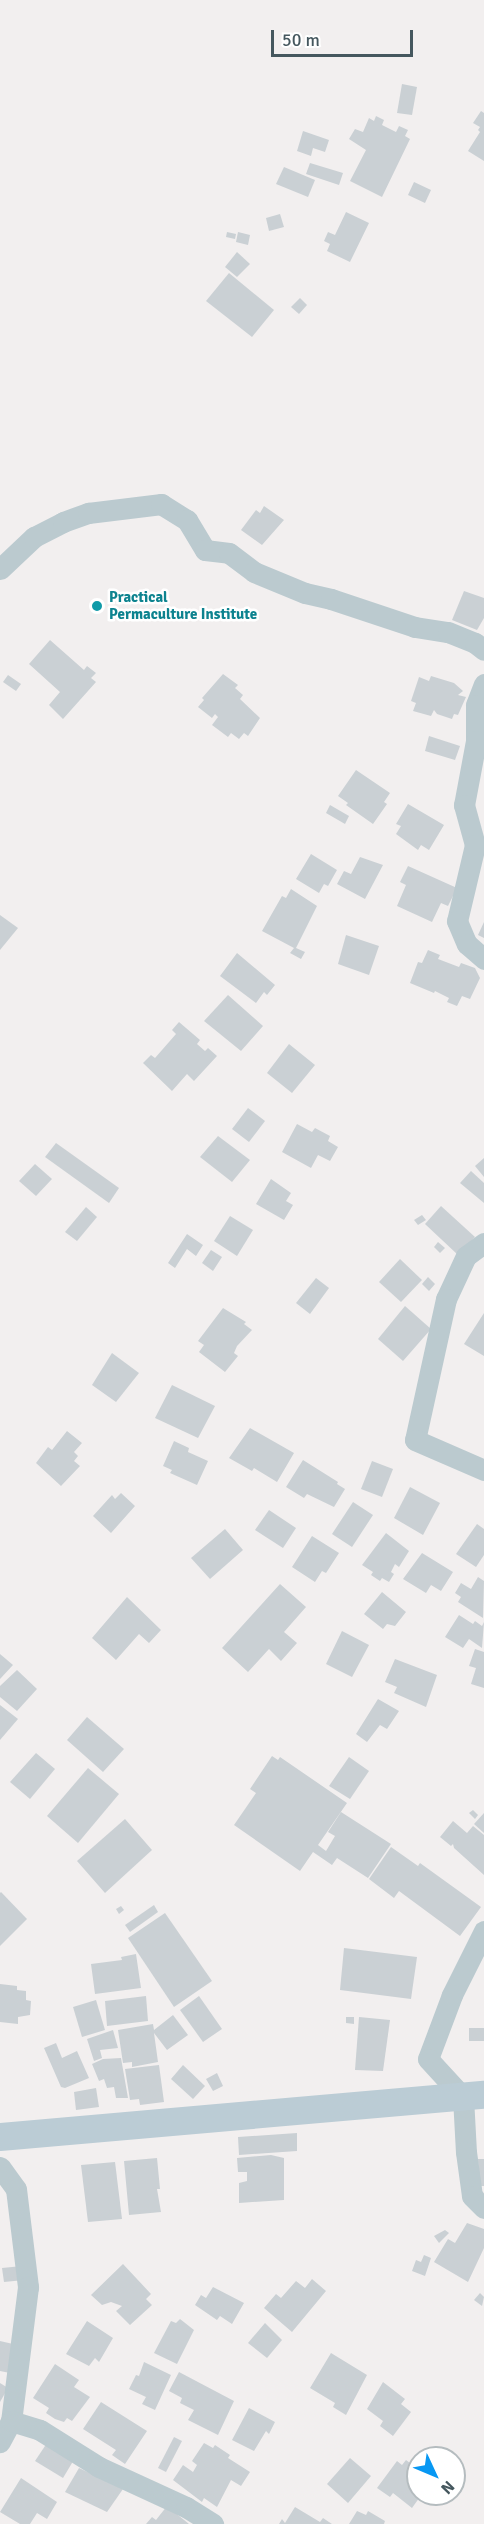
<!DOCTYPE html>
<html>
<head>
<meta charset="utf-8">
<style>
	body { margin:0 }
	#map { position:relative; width:484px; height:2524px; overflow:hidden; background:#f2efef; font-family:Signika,sans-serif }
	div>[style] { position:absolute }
	.building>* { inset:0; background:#cad0d4 }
	.minor>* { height:21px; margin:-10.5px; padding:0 10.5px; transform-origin:10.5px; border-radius:10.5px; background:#bbcacf }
	.secondary>* { height:28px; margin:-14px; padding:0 14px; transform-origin:14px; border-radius:14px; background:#bbccd5 }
	.dots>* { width:16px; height:16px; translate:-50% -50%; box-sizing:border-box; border:3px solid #fff; border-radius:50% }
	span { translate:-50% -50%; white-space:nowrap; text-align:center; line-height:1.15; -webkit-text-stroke:5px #fff; paint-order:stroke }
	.culture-label { font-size:15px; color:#0d838f; font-weight:700 }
	.left { translate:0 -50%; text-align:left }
	.north { position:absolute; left:406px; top:2446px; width:60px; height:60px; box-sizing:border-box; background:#fff; border:2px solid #b5bcbf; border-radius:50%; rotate:134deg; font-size:16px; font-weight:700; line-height:24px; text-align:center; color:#45575e }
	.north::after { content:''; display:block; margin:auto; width:21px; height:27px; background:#0898f3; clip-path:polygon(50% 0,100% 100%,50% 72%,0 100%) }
	.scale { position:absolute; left:271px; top:30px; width:142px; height:27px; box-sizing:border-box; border:3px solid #45575e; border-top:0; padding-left:8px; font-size:18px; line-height:21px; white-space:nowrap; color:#45575e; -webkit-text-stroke:4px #fff; paint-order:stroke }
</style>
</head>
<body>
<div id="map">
	<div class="building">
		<i style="clip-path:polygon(402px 84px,417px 87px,412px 115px,397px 113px)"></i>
		<i style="clip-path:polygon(481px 111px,484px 113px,484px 161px,468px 151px,480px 132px,478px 130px,480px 127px,473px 123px)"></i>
		<i style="clip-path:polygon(376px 116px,384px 120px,382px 125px,396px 132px,399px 126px,408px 130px,405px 136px,410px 139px,382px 197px,350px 181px,366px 150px,349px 139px,355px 129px,363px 132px,369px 118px,374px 121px)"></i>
		<i style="clip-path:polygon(303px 131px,329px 140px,325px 152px,313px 148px,311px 156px,297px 151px)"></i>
		<i style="clip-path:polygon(310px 163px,343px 173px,339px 185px,306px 174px)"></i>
		<i style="clip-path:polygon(284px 167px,315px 180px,308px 197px,276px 184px)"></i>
		<i style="clip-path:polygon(414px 182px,431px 190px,425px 203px,408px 195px)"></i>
		<i style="clip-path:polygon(346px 212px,369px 223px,350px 262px,327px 251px,330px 244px,324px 241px,328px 232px,335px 235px)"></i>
		<i style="clip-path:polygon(280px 214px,284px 227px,269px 231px,266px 218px)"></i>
		<i style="clip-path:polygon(227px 232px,236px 234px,235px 239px,226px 237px)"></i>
		<i style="clip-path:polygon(238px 232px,250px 235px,248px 245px,236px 242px)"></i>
		<i style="clip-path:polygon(237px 252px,250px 264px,237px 277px,225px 267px)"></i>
		<i style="clip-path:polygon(229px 273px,274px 310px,252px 337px,206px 301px)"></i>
		<i style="clip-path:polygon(300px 298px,307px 305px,299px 314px,291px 307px)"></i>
		<i style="clip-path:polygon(264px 506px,284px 520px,262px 545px,241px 530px,256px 510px,260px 513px)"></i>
		<i style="clip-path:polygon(464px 591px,484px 598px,484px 618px,477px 630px,452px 620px)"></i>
		<i style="clip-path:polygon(50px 640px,84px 670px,87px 666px,96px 673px,91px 678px,96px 682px,63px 719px,49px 705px,60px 692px,29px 664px)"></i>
		<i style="clip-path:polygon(223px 674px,238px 685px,235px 688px,243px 695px,240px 699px,260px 718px,248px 736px,244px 733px,239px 739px,231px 733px,228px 737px,212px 725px,218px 717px,215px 714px,212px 718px,198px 707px,204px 700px,202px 698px)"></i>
		<i style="clip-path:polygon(8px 675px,21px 684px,16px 691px,3px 682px)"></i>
		<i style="clip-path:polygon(431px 676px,454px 683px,463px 691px,458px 695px,466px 697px,458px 715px,454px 714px,452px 719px,437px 714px,434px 710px,431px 716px,413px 711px,416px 703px,411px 701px,419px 677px,429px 681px)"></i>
		<i style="clip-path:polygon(429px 736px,460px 746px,455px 760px,425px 751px)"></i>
		<i style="clip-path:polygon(356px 770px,390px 793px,384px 802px,387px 804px,373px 824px,346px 805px,348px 803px,338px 796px)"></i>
		<i style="clip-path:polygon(408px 804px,444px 825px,429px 850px,421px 845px,418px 850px,396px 834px,401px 826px,396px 824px)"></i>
		<i style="clip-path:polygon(330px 805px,349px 816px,345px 824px,326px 813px)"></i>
		<i style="clip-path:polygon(311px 854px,337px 870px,328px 886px,324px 884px,319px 893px,296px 879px)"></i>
		<i style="clip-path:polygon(360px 857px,383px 865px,365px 899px,337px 884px,344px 871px,351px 874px)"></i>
		<i style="clip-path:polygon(408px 866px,457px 888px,448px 906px,441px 903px,432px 922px,397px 906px,406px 885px,400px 882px)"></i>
		<i style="clip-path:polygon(291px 889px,317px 906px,296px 948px,305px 952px,301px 959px,290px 953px,294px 948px,262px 931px,282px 896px,286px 898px)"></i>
		<i style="clip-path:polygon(0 915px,18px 928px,0 950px)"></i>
		<i style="clip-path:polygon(484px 922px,484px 938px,478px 935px)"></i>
		<i style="clip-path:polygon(346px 935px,379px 946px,369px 975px,338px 964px)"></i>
		<i style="clip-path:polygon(428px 950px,440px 955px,438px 959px,459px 967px,461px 963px,475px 968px,480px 978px,470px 999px,462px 996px,457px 1006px,447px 1002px,449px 998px,435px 991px,434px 993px,410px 983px,418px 962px,422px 963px)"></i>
		<i style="clip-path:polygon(237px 953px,275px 985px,267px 995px,264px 992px,256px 1003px,220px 976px)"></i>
		<i style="clip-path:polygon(228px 995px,263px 1026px,241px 1051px,204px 1021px)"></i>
		<i style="clip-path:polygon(179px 1022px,200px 1040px,197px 1044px,205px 1051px,208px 1048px,217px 1056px,194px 1081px,187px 1074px,172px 1091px,143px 1063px,151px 1055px,155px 1058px,176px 1034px,172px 1030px)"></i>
		<i style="clip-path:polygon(289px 1044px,315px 1065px,292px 1093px,267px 1073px)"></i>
		<i style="clip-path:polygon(248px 1108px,265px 1121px,249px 1142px,232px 1129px)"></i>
		<i style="clip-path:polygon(297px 1124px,312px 1132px,315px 1128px,330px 1136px,328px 1141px,338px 1147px,330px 1161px,318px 1155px,311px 1168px,282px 1152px)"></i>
		<i style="clip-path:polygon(218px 1136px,250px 1160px,232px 1182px,200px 1157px)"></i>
		<i style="clip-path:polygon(56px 1143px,119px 1188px,109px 1203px,45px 1157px)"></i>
		<i style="clip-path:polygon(484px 1158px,484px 1177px,475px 1166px)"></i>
		<i style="clip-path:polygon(35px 1164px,52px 1179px,36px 1196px,19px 1181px)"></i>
		<i style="clip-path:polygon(471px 1171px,484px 1183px,484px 1203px,460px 1183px)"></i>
		<i style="clip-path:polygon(271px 1179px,291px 1193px,286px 1201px,293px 1205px,284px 1220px,256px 1204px)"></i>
		<i style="clip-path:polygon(441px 1206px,475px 1237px,458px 1255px,425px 1224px)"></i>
		<i style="clip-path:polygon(86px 1207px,97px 1217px,77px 1241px,65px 1232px)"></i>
		<i style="clip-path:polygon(422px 1215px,426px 1220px,418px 1225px,414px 1220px)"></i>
		<i style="clip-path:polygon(230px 1216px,253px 1230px,237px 1256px,214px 1241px)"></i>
		<i style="clip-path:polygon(187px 1234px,203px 1245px,196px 1256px,187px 1249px,175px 1268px,168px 1263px)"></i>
		<i style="clip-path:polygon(438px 1242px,445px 1248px,440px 1253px,434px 1247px)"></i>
		<i style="clip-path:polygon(211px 1250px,222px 1257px,213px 1271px,202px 1263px)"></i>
		<i style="clip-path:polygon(400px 1259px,422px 1280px,401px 1302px,379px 1282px)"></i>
		<i style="clip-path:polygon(428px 1277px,435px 1284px,429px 1291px,422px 1284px)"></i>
		<i style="clip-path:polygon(316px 1278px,329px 1288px,310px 1314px,296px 1303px)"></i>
		<i style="clip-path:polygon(405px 1306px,431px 1329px,403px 1361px,378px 1339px)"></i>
		<i style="clip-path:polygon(223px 1308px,246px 1322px,244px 1324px,252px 1330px,237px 1346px,234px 1353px,238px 1356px,225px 1372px,199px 1352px,204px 1345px,198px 1341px)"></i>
		<i style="clip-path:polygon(484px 1313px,484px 1356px,464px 1344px)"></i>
		<i style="clip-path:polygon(112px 1353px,139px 1373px,116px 1402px,92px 1385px)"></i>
		<i style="clip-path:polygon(172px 1385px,215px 1406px,198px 1438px,155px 1418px)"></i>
		<i style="clip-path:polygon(250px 1428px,294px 1453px,277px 1482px,254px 1468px,252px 1471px,229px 1458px)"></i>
		<i style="clip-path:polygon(67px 1431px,82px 1443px,74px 1452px,78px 1456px,74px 1461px,80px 1466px,61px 1486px,36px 1463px,48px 1447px,52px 1450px)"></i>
		<i style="clip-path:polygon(174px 1441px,189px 1448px,188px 1452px,208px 1461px,197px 1485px,170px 1473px,172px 1470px,163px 1466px)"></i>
		<i style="clip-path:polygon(303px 1460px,338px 1482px,337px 1484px,345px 1489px,334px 1507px,307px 1494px,304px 1498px,286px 1487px)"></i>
		<i style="clip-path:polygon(372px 1461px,393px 1469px,382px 1497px,361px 1489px)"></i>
		<i style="clip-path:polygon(410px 1487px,440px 1503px,423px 1535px,394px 1518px)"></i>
		<i style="clip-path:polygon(121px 1493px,135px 1506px,111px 1533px,93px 1516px,112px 1495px,115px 1499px)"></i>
		<i style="clip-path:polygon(353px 1502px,373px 1515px,352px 1547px,332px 1534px)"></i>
		<i style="clip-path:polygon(269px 1510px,296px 1528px,283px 1548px,255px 1530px)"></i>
		<i style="clip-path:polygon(477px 1524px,484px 1529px,484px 1555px,476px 1567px,456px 1554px)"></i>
		<i style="clip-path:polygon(225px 1529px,243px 1550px,210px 1579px,191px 1558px)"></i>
		<i style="clip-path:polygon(386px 1533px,409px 1551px,399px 1567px,395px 1564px,391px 1572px,394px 1574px,389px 1582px,382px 1578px,380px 1581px,371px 1575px,373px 1572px,362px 1565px)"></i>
		<i style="clip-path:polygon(312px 1536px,339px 1553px,326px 1573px,322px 1571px,315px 1582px,292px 1567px)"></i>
		<i style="clip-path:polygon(422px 1553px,453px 1572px,441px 1591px,431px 1585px,426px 1593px,403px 1579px)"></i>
		<i style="clip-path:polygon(478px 1577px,484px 1581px,483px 1618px,458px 1602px,461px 1597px,455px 1593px,461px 1583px,471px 1589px)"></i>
		<i style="clip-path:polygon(280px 1584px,306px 1607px,284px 1632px,297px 1643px,281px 1661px,269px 1649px,248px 1672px,222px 1648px)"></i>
		<i style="clip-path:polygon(382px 1592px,406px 1612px,395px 1626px,387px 1624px,383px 1629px,364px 1614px)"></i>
		<i style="clip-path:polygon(127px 1597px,161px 1630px,149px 1643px,139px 1634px,116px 1660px,92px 1638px)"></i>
		<i style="clip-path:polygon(459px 1615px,473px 1624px,475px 1621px,482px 1626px,484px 1622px,482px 1648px,469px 1639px,463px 1648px,445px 1637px)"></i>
		<i style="clip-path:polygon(342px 1631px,369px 1645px,352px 1677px,326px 1664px)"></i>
		<i style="clip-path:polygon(475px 1649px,484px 1652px,484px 1688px,471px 1684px,476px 1668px,469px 1666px)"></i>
		<i style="clip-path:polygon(0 1654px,13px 1665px,0 1679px)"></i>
		<i style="clip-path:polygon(395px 1659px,437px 1675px,426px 1707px,394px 1693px,397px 1687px,385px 1682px)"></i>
		<i style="clip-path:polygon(17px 1670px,37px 1689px,17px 1711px,0 1697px,0 1686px)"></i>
		<i style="clip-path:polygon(378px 1699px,399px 1711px,387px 1729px,380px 1725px,367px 1742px,356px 1734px)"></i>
		<i style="clip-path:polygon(0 1705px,18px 1719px,0 1740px)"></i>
		<i style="clip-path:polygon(87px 1717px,124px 1749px,103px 1772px,67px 1740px)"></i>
		<i style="clip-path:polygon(36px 1753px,55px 1769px,30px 1799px,10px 1782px)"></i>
		<i style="clip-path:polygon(272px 1756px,278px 1760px,280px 1757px,347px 1803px,318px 1845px,326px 1851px,335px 1836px,328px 1832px,341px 1812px,391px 1844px,368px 1878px,337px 1858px,332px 1865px,313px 1852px,300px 1871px,234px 1825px,256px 1793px,250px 1789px)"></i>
		<i style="clip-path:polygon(349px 1757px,369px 1771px,350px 1799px,329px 1786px)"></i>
		<i style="clip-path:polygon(88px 1768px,119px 1794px,78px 1843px,47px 1816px)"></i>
		<i style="clip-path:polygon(473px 1810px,478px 1815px,475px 1819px,469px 1813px)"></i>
		<i style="clip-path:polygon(484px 1813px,484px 1833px,474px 1824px)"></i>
		<i style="clip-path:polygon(125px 1819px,152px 1850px,105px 1893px,77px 1861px)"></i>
		<i style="clip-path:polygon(453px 1821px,467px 1833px,473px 1826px,484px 1835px,484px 1875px,454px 1848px,453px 1844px,451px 1846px,440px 1837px)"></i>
		<i style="clip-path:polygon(391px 1847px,418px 1866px,420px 1863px,481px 1907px,460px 1936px,399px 1891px,394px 1898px,369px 1879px)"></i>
		<i style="clip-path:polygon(1px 1892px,27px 1919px,0 1946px,0 1893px)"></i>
		<i style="clip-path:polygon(154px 1905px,158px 1912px,130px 1932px,125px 1925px)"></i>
		<i style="clip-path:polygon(121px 1906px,124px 1910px,119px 1914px,116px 1909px)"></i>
		<i style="clip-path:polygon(165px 1913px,212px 1981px,174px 2007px,128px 1938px)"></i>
		<i style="clip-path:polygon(344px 1948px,417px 1957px,411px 1999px,340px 1990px)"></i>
		<i style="clip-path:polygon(136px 1954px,141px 1988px,95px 1994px,91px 1964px,122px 1960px,121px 1957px)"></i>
		<i style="clip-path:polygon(0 1984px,17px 1986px,17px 1990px,26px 1991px,26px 2000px,31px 2001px,30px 2015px,18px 2017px,18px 2024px,0 2022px)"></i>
		<i style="clip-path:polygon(146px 1996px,148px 2021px,107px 2026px,105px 2001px)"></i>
		<i style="clip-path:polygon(199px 1996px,222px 2029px,203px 2042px,180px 2010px)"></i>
		<i style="clip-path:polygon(96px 2000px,105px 2030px,82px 2037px,73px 2007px)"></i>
		<i style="clip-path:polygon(173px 2015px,188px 2035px,167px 2050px,154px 2033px,158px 2062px,132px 2067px,132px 2062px,123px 2063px,118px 2030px,153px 2024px,154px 2030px)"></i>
		<i style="clip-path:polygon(346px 2017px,354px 2017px,354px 2024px,346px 2023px)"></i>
		<i style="clip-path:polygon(359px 2017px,390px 2020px,383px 2071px,355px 2070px)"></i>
		<i style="clip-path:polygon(469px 2028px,484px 2028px,484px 2041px,469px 2041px)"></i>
		<i style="clip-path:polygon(113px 2030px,118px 2048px,100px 2050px,102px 2058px,94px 2061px,87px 2039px)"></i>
		<i style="clip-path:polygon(56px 2043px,62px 2058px,77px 2051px,89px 2078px,65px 2088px,61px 2087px,44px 2048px)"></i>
		<i style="clip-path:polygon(121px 2058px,128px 2098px,116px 2098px,114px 2087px,107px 2088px,104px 2079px,99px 2081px,92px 2064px,103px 2059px)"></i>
		<i style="clip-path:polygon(159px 2065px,164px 2102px,140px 2105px,139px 2099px,130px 2100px,125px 2069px)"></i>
		<i style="clip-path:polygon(183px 2065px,205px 2086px,193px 2099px,171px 2079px)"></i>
		<i style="clip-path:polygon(217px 2073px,223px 2086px,213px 2091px,206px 2079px)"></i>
		<i style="clip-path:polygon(96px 2088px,99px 2107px,76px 2110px,74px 2092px)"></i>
		<i style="clip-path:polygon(297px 2133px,297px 2151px,239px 2155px,238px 2137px)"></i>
		<i style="clip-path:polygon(271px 2155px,284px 2158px,284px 2200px,239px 2203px,239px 2183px,247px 2181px,247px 2172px,238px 2172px,237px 2158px)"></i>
		<i style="clip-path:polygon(157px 2158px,160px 2189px,157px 2189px,161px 2212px,129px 2215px,124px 2161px)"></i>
		<i style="clip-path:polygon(478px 2159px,484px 2159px,484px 2186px,479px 2186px)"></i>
		<i style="clip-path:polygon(115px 2162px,122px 2219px,88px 2222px,81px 2165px)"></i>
		<i style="clip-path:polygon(467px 2223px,484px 2229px,484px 2248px,468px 2282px,434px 2262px,448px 2239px,455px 2243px)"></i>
		<i style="clip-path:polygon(445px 2230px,449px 2233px,439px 2243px,434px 2236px)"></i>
		<i style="clip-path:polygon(424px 2255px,431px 2258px,425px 2276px,412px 2271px,416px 2260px,421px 2262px)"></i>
		<i style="clip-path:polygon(123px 2264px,151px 2294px,146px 2299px,152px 2305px,130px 2325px,116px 2311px,122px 2306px,111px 2302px,102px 2305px,91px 2295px)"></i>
		<i style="clip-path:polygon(22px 2266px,24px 2280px,4px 2282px,2px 2268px)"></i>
		<i style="clip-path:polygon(312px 2279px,326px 2291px,292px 2332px,264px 2308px,276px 2294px,281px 2298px,296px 2281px,305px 2288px)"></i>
		<i style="clip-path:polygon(213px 2287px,244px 2303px,232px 2324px,220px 2316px,217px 2320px,195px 2305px,201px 2295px,206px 2298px)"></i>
		<i style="clip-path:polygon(480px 2293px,484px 2297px,482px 2306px,474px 2300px)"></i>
		<i style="clip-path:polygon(180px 2319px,194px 2330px,177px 2364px,154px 2353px,171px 2321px,176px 2323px)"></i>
		<i style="clip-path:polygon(87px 2321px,113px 2338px,99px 2362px,95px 2358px,89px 2366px,66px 2354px)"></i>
		<i style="clip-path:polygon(265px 2323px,282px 2340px,267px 2358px,248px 2343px)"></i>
		<i style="clip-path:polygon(0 2341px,13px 2344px,10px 2373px,0 2371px)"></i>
		<i style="clip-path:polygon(331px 2353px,367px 2375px,346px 2415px,333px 2407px,335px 2403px,310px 2388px)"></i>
		<i style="clip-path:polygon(144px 2362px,171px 2375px,155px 2410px,142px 2404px,146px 2397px,129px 2389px,136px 2375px,139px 2376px)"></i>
		<i style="clip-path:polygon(55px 2364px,79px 2380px,74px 2387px,90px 2397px,72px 2421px,67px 2418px,64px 2422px,55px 2419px,46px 2413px,49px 2408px,33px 2398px)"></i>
		<i style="clip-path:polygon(179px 2372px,234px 2401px,218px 2435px,188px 2420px,194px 2410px,180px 2403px,182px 2398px,169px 2391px)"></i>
		<i style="clip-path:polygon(383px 2382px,405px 2399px,401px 2404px,411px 2412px,393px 2436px,380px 2426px,383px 2421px,367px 2409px)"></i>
		<i style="clip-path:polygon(0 2383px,8px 2388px,0 2402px)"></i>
		<i style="clip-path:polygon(101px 2402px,147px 2431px,125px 2464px,112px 2455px,116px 2450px,83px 2429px)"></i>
		<i style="clip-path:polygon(249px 2408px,275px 2422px,269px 2434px,266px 2431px,254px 2451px,232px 2440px)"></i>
		<i style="clip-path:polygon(174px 2437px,182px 2441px,166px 2472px,158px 2468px)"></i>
		<i style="clip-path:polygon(47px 2443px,75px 2458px,63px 2478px,35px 2461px)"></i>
		<i style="clip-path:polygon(204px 2443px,213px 2448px,215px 2445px,230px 2455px,228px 2458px,250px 2472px,241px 2486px,231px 2480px,217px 2507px,204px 2498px,202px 2502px,173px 2480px,183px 2465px,193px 2472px,197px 2465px,192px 2461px)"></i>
		<i style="clip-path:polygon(350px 2458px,371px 2476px,348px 2503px,327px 2484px)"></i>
		<i style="clip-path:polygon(406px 2460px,418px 2469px,418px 2494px,422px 2494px,412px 2508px,393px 2493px,390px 2497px,377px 2488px,397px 2461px,402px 2465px)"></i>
		<i style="clip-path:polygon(79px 2468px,123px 2489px,107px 2512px,65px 2492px)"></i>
		<i style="clip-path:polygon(21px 2478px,57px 2502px,47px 2519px,37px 2513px,30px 2524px,20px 2524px,0 2512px)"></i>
		<i style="clip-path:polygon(167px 2506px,189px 2524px,146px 2524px,152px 2517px,156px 2520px)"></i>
		<i style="clip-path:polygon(295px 2507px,320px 2522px,323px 2518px,332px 2524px,279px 2524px,282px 2519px,285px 2523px)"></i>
		<i style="clip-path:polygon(357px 2511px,366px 2515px,368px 2511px,385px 2521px,384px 2524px,349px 2524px)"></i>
	</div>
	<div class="minor">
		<i style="left:0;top:569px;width:47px;rotate:-43.3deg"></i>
		<i style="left:34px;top:537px;width:33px;rotate:-27deg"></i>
		<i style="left:63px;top:522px;width:27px;rotate:-20deg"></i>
		<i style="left:88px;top:513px;width:74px;rotate:-7deg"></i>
		<i style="left:161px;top:504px;width:31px;rotate:32deg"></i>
		<i style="left:187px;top:520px;width:35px;rotate:59deg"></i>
		<i style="left:205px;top:550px;width:24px;rotate:7deg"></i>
		<i style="left:229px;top:553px;width:31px;rotate:37deg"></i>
		<i style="left:254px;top:572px;width:55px;rotate:22.4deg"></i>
		<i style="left:305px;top:593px;width:27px;rotate:13deg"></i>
		<i style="left:331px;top:599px;width:89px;rotate:18.4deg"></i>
		<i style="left:415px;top:627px;width:33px;rotate:9deg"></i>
		<i style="left:448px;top:632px;width:29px;rotate:22deg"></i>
		<i style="left:475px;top:643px;width:11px;rotate:38deg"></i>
		<i style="left:484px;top:684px;width:22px;rotate:111deg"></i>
		<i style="left:476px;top:705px;width:36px;rotate:90deg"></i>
		<i style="left:476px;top:741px;width:65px;rotate:100.6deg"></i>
		<i style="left:464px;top:805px;width:41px;rotate:74.6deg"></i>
		<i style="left:475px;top:845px;width:78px;rotate:103.3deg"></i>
		<i style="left:457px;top:921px;width:25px;rotate:67deg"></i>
		<i style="left:467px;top:944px;width:23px;rotate:41deg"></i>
		<i style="left:484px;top:1243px;width:22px;rotate:144deg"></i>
		<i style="left:466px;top:1256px;width:47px;rotate:114.9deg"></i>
		<i style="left:446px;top:1299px;width:144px;rotate:102.4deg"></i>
		<i style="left:415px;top:1440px;width:75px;rotate:23.5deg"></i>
		<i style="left:484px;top:1931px;width:72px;rotate:116.6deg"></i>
		<i style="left:452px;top:1995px;width:68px;rotate:110.6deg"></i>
		<i style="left:428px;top:2059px;width:52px;rotate:47.4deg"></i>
		<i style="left:463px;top:2097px;width:55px;rotate:86.9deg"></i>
		<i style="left:466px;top:2152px;width:44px;rotate:82.2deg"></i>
		<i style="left:472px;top:2196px;width:17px;rotate:45deg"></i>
		<i style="left:0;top:2167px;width:27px;rotate:54deg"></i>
		<i style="left:16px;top:2189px;width:99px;rotate:83deg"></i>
		<i style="left:28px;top:2287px;width:135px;rotate:97.2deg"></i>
		<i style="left:11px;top:2421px;width:24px;rotate:118deg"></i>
		<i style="left:11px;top:2421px;width:30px;rotate:17deg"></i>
		<i style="left:40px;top:2430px;width:70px;rotate:32.1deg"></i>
		<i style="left:99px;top:2467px;width:96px;rotate:24.7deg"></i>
		<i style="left:186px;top:2507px;width:32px;rotate:32deg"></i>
	</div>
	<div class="secondary">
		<i style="left:0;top:2137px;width:486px;rotate:-5deg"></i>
	</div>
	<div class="dots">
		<i style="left:97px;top:606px;background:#0f9aa8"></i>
	</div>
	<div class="culture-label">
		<span class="left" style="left:109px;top:606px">Practical<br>Permaculture Institute</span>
	</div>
	<div class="north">N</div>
	<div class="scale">50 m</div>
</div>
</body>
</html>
